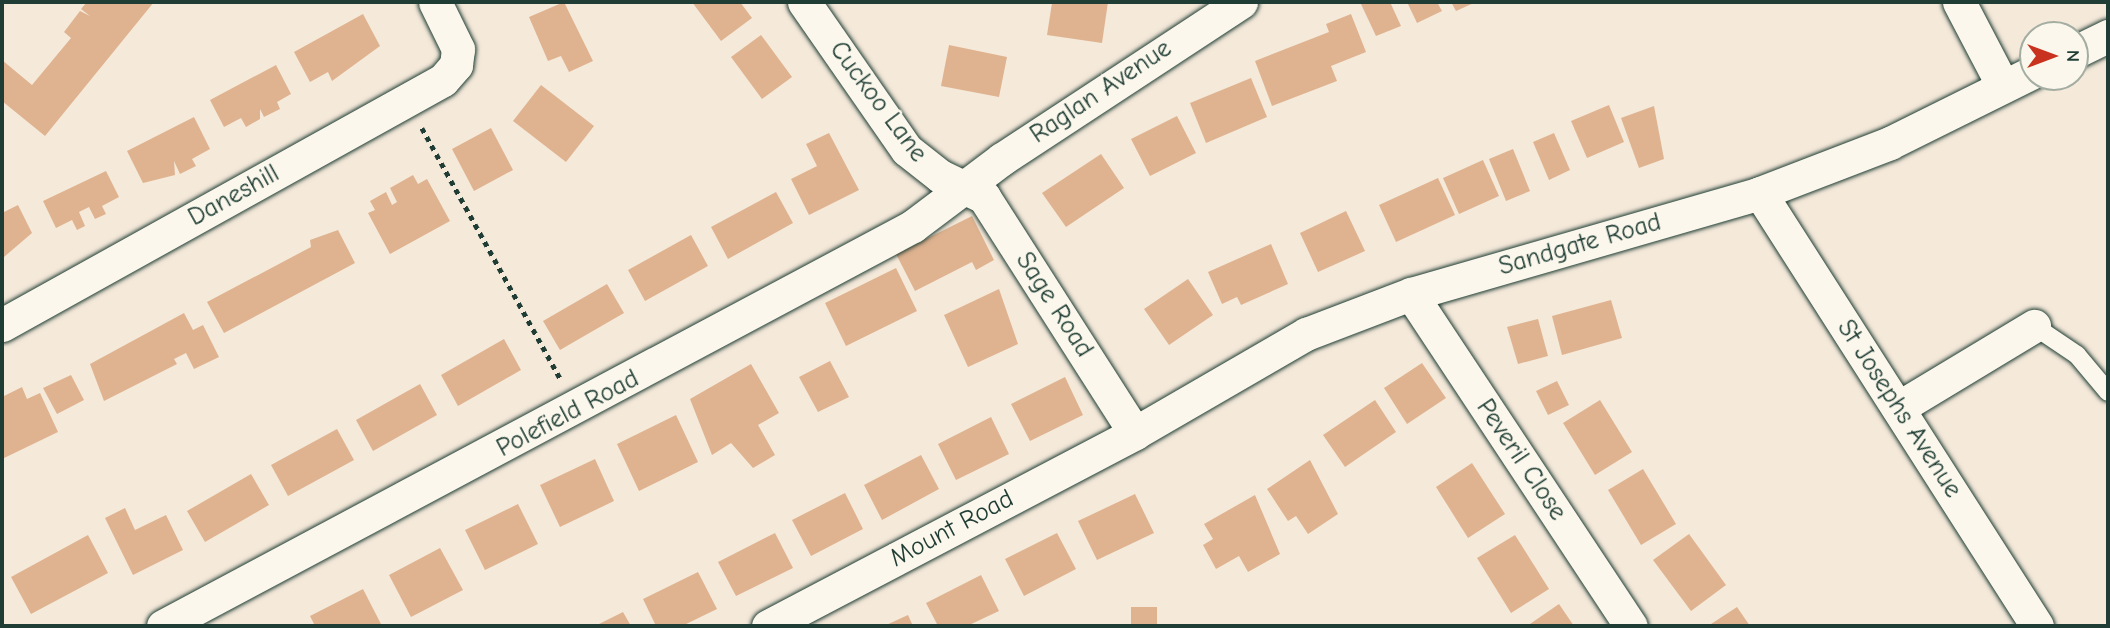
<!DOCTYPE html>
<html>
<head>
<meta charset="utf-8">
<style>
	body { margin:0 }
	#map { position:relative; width:2110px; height:628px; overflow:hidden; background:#f5e9da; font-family:"Comic Neue",sans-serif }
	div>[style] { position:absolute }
	.building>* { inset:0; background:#dfb390 }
	.path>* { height:4.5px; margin-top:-2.25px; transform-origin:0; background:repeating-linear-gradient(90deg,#1f3d34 0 5px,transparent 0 10px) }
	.roads { filter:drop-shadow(0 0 2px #1f3d34) drop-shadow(0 0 2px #1f3d34) }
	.lane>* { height:18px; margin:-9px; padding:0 9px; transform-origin:9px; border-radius:9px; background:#fbf7ec }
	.street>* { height:33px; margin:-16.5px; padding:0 16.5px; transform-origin:16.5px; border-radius:16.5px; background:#fbf7ec }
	span { translate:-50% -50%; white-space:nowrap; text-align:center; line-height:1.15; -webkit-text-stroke:5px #fbf7ec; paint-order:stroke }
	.street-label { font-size:26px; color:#1f3d34 }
	.frame { position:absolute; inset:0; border:4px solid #1f3d34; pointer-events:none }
	.north { position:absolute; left:2019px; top:21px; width:70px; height:70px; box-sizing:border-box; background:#fbf7ec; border:2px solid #a3ada2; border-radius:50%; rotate:90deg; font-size:19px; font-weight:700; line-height:28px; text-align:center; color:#1f3d34 }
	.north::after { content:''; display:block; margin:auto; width:24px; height:32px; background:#c8321e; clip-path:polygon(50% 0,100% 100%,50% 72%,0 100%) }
</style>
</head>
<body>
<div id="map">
	<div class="building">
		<i style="clip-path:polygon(87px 2px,154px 2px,45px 136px,2px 101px,2px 60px,32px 85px,71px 38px,64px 32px,80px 11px,90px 16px,81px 9px)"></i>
		<i style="clip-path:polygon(564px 2px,593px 61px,569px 72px,561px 56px,548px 61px,529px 17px)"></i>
		<i style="clip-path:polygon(692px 2px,740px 2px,752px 18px,721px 41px)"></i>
		<i style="clip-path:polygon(1108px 2px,1102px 43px,1047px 35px,1052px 3px)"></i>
		<i style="clip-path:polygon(1360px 2px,1390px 2px,1401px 26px,1376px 36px)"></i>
		<i style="clip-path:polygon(1407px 2px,1437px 2px,1442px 11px,1417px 23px)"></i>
		<i style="clip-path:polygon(1451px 2px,1476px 2px,1456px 11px)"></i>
		<i style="clip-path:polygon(363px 14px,380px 46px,332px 81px,328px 72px,310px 82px,294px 52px)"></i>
		<i style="clip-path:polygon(1351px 14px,1366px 52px,1331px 66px,1337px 81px,1272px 106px,1255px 61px,1329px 32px,1326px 24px)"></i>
		<i style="clip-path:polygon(761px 35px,792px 77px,762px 99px,731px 57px)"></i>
		<i style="clip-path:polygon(949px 45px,1007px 57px,999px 97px,941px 86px)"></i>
		<i style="clip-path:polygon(276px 65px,291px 94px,277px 102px,280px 109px,264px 117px,260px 109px,260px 119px,246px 127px,241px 118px,224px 127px,210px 100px)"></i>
		<i style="clip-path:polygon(1251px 78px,1267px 117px,1206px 143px,1190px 103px)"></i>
		<i style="clip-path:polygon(541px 85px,594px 126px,566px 162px,513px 121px)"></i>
		<i style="clip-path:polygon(1609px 105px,1624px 142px,1587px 158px,1571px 121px)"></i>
		<i style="clip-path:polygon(1654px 106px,1664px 159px,1639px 168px,1621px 118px)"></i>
		<i style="clip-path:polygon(1177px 116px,1196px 153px,1150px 176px,1131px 139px)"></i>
		<i style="clip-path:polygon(194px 117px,210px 149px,192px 159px,196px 166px,180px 174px,174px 161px,175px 175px,143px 183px,127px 151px)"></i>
		<i style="clip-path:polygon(491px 128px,513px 170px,474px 191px,452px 149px)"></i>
		<i style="clip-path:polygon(829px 133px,859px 190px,809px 215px,791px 179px,817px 166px,806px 144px)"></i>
		<i style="clip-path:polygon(1554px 133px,1570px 170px,1549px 180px,1533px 142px)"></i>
		<i style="clip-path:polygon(1513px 149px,1530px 191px,1506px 201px,1489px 159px)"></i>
		<i style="clip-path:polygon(1101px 154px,1124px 188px,1066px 227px,1042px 193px)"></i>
		<i style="clip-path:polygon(1483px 160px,1499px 196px,1459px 214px,1443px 178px)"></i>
		<i style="clip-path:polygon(106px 171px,119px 197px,102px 206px,106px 214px,95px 219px,89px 207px,79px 212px,85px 226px,77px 230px,72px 220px,56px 228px,43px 201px)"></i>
		<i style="clip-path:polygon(413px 175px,418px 184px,427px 179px,450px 221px,390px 254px,368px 213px,375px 210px,370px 201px,386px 192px,392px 205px,397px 202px,390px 188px)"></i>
		<i style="clip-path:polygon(1438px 178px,1455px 215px,1396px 242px,1379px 205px)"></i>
		<i style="clip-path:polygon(776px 192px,793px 223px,728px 259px,711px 227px)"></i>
		<i style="clip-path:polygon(18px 205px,32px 233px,4px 257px,2px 213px)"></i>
		<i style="clip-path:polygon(1346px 211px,1365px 251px,1318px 272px,1300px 233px)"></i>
		<i style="clip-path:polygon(972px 216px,994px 260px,976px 270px,972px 262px,915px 291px,896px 254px)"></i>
		<i style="clip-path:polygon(338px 230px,355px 263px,224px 333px,207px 302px,311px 247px,310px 240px)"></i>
		<i style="clip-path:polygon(691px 235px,708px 266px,645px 301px,628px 270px)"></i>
		<i style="clip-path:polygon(1271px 244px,1288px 284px,1241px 305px,1237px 297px,1222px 304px,1208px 272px)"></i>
		<i style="clip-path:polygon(896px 268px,917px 311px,846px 346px,825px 303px)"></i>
		<i style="clip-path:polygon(1188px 279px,1213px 315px,1169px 345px,1144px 309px)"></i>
		<i style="clip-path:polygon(607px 284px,624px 313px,560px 350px,543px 321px)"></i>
		<i style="clip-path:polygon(999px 289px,1018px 344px,968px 367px,944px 315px)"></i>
		<i style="clip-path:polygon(1611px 300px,1622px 338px,1562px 355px,1552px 316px)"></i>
		<i style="clip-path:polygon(184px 313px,193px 330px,203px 325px,219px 357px,194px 369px,186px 353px,174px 359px,177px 364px,104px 401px,90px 364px)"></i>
		<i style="clip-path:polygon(1538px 319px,1548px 356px,1518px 364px,1507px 327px)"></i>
		<i style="clip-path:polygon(504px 339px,521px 370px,458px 406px,441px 375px)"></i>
		<i style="clip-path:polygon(830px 361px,849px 397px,818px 412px,799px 377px)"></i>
		<i style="clip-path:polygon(1422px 363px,1446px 398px,1407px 424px,1384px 388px)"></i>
		<i style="clip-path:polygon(751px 364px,779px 413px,758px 425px,775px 455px,753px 468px,731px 443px,712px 455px,690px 399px)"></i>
		<i style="clip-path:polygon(71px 375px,84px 400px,57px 414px,43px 388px)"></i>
		<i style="clip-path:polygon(1065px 377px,1083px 415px,1030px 441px,1011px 404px)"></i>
		<i style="clip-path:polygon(1557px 381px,1569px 405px,1548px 415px,1536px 391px)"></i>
		<i style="clip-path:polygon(420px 384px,437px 415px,373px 451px,356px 420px)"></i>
		<i style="clip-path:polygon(22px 387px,27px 399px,40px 393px,58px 432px,2px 459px,2px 397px)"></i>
		<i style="clip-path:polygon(1375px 400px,1396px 432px,1345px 467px,1323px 435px)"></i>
		<i style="clip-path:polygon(1600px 400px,1632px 452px,1595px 475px,1563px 423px)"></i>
		<i style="clip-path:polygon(676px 415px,698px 462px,639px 491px,617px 444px)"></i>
		<i style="clip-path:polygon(991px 417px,1009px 454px,956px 480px,938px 444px)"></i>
		<i style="clip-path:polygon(337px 429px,354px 460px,288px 496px,271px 465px)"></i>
		<i style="clip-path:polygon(921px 455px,939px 489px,882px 520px,864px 485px)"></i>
		<i style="clip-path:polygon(595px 459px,614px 501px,560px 527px,540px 485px)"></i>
		<i style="clip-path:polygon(1310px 460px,1338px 514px,1308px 534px,1296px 516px,1288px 521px,1267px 489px)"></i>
		<i style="clip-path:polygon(1472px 463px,1505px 514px,1468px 538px,1436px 487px)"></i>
		<i style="clip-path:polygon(1643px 469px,1676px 524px,1641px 545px,1608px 490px)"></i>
		<i style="clip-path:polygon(251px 474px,269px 505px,205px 542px,187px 511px)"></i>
		<i style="clip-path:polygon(845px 493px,863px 529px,811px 556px,792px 520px)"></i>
		<i style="clip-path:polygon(1135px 494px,1154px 533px,1097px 560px,1078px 521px)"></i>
		<i style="clip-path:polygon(1255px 495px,1280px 554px,1248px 572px,1239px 556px,1216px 569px,1203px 545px,1213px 539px,1204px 524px)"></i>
		<i style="clip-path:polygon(518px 504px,538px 544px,485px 570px,465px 530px)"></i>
		<i style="clip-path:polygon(125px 508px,135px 530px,166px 515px,183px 550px,133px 575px,105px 518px)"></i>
		<i style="clip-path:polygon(775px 533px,793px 568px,736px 596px,718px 562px)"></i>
		<i style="clip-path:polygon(1057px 533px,1076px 569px,1024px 596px,1005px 559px)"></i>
		<i style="clip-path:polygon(1689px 534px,1726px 585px,1691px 611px,1653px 560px)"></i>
		<i style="clip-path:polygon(88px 535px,108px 573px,31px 614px,11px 577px)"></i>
		<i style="clip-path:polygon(1515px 535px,1549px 589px,1511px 613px,1477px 558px)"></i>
		<i style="clip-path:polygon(440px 548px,463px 590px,411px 617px,389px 575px)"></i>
		<i style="clip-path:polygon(698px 572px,717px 609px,682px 626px,656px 626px,643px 599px)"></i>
		<i style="clip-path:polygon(981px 575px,999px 611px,967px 626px,938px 626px,926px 603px)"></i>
		<i style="clip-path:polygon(363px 589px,382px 626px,315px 626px,310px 616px)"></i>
		<i style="clip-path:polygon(1559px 604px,1574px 626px,1527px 626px)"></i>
		<i style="clip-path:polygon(1131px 607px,1157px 607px,1157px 626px,1131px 626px)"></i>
		<i style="clip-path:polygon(1737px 607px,1750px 626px,1708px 626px)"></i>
		<i style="clip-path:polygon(623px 612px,631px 626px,595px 626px)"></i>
		<i style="clip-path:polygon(908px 615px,913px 626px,884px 626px)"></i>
	</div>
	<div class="path">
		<i style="left:422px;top:128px;width:286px;rotate:61.1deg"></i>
	</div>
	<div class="roads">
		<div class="lane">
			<i style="left:2034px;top:326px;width:52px;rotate:34deg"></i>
			<i style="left:2077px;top:355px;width:48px;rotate:50deg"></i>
		</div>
		<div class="street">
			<i style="left:804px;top:2px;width:180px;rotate:55.2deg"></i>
			<i style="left:907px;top:150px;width:42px;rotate:38.2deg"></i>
			<i style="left:940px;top:176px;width:49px;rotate:25.5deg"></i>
			<i style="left:984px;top:197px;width:280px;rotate:57.4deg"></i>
			<i style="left:1959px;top:2px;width:95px;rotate:62.4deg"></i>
			<i style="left:2075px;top:52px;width:37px;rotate:-26deg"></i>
			<i style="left:1760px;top:193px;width:514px;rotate:57.39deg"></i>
			<i style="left:1411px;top:294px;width:398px;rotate:56.5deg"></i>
			<i style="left:2px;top:325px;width:504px;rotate:-29.05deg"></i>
			<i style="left:443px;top:80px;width:20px;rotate:-49deg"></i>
			<i style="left:456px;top:65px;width:16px;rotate:-83deg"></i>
			<i style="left:458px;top:49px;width:52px;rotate:-116.1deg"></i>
			<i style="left:1898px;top:408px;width:159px;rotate:-31.1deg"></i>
			<i style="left:163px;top:626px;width:850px;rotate:-28.07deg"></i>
			<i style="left:913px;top:226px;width:111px;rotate:-37deg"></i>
			<i style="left:1002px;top:159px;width:286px;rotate:-33.3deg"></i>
			<i style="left:768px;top:626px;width:415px;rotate:-27.7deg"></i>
			<i style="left:1135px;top:433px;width:198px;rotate:-30.1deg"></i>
			<i style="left:1306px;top:334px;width:112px;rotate:-20.9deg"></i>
			<i style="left:1411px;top:294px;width:363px;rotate:-16.1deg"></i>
			<i style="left:1760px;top:193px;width:139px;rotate:-21deg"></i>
			<i style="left:1890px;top:143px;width:160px;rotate:-26.4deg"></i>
		</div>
	</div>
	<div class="street-label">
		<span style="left:1101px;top:92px;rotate:-34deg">Raglan Avenue</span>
		<span style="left:878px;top:102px;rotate:53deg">Cuckoo Lane</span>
		<span style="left:234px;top:196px;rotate:-29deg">Daneshill</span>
		<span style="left:1580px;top:245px;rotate:-16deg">Sandgate Road</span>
		<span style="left:1054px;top:305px;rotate:57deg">Sage Road</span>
		<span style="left:1899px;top:409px;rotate:57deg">St Josephs Avenue</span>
		<span style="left:568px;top:414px;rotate:-28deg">Polefield Road</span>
		<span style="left:1521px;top:460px;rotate:56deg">Peveril Close</span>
		<span style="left:952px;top:529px;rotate:-28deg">Mount Road</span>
	</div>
	<div class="frame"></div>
	<div class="north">N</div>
</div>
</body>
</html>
